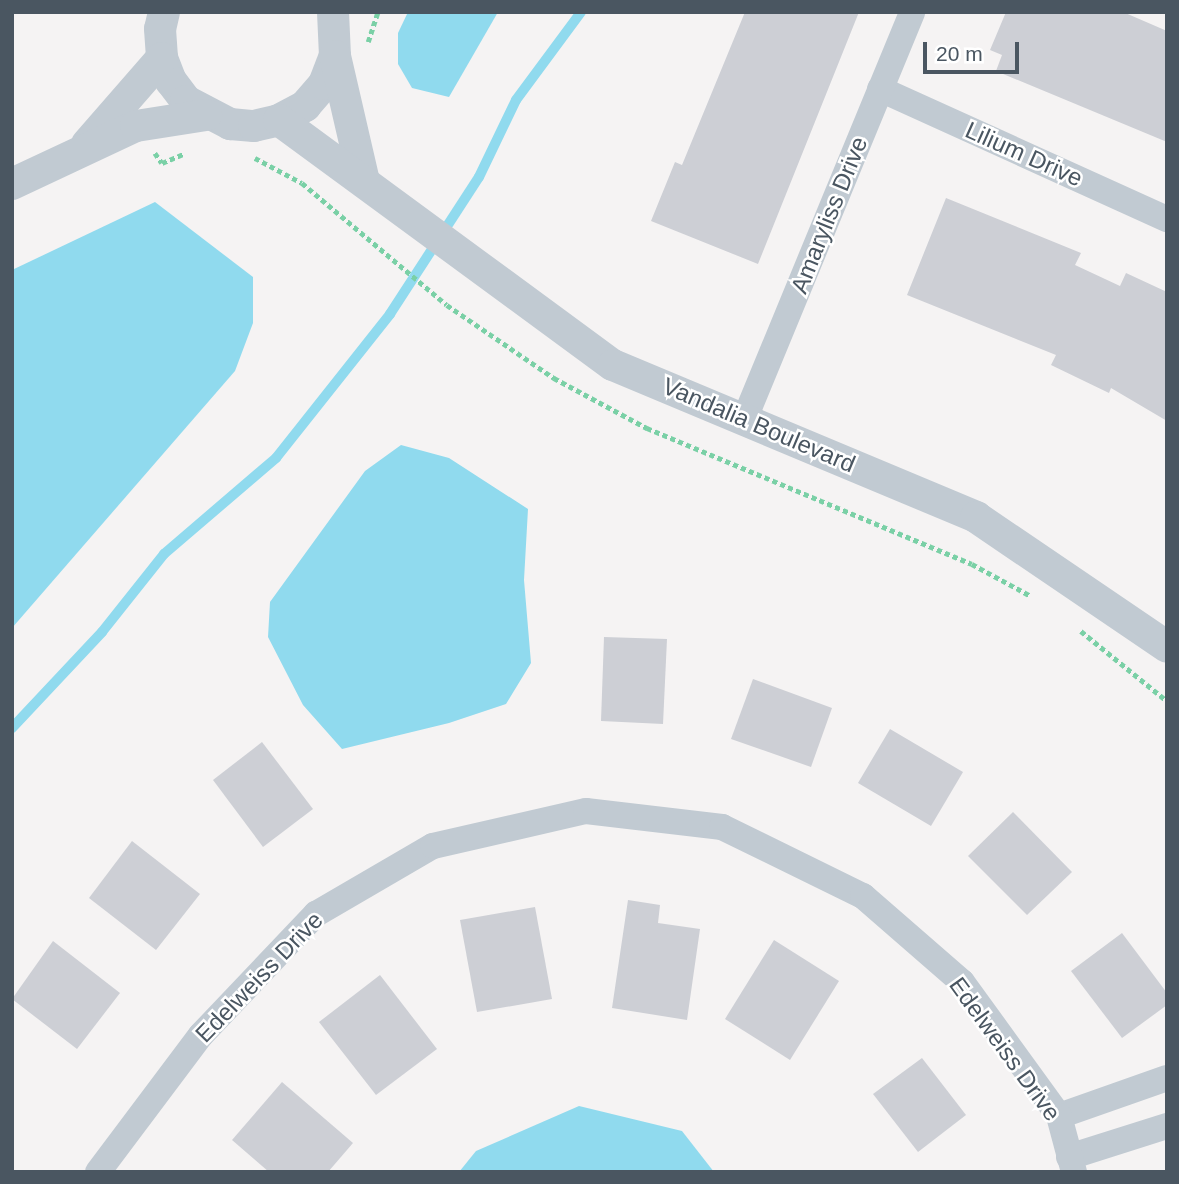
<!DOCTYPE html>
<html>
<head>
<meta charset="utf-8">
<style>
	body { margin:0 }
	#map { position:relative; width:1179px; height:1184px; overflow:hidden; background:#f5f3f3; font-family:Helvetica,sans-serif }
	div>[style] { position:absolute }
	.water>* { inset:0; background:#90daee }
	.stream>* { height:10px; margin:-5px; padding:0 5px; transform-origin:5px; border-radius:5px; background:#90daee }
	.building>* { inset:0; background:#cdcfd5 }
	.path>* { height:4.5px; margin-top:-2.25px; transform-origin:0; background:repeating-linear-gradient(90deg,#7ad0a6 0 5px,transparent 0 8.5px) }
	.minor>* { height:26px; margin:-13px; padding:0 13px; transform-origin:13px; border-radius:13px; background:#c1cad2 }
	.tertiary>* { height:32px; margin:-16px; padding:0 16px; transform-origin:16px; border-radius:16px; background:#c1cad2 }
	span { translate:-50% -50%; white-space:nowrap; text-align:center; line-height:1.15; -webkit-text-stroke:5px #fff; paint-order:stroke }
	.street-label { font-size:24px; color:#4a5661 }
	.frame { position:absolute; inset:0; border:14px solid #4a5661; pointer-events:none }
	.scale { position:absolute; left:923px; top:42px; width:96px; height:32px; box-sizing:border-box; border:4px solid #4a5661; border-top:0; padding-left:9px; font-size:21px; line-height:24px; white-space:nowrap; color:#4a5661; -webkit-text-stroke:5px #fff; paint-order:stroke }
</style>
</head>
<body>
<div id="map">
	<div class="water">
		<i style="clip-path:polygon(408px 12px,498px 12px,449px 97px,412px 88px,398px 64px,398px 33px)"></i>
		<i style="clip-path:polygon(155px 202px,253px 277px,253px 323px,235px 371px,12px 628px,12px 270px)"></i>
		<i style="clip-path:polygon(401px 445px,449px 458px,528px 509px,524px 580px,531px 663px,506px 704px,449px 723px,342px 749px,303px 705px,268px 637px,270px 602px,365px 471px)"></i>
		<i style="clip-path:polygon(579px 1106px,682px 1131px,714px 1172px,459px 1172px,476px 1151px)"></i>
	</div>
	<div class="stream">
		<i style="left:12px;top:728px;width:132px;rotate:-46.8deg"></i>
		<i style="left:102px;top:632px;width:100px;rotate:-51.5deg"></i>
		<i style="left:164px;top:554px;width:148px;rotate:-40.6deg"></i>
		<i style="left:276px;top:458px;width:184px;rotate:-51.6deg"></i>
		<i style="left:390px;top:314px;width:163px;rotate:-57deg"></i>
		<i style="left:479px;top:177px;width:85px;rotate:-64.3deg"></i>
		<i style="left:516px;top:100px;width:109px;rotate:-53.5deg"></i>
	</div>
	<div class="building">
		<i style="clip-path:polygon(745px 12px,859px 12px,758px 264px,651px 221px,675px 162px,682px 165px)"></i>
		<i style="clip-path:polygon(1006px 12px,1123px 12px,1167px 31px,1167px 142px,996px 71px,1002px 55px,990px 50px)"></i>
		<i style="clip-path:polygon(946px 198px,1081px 253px,1075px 265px,1120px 286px,1126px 273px,1167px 292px,1167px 421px,1111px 388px,1109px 393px,1051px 365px,1056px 355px,907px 295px)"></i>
		<i style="clip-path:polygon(604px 637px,667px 639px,663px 724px,601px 721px)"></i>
		<i style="clip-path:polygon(753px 679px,832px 708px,811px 767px,731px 739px)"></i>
		<i style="clip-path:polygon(890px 729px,963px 772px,931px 826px,858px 783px)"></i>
		<i style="clip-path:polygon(262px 742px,313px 809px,263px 847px,213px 780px)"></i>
		<i style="clip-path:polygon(1013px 812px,1072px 872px,1027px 915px,968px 856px)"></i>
		<i style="clip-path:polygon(132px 841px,200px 894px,156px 950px,89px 898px)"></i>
		<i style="clip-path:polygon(628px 900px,660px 905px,658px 923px,700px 929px,687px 1020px,612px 1008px)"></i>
		<i style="clip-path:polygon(535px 907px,552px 999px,477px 1012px,460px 920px)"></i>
		<i style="clip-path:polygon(1122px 933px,1167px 993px,1167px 1005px,1122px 1038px,1071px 971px)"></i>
		<i style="clip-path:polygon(774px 940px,839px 981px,790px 1060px,725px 1019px)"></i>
		<i style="clip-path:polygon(53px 941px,120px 993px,77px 1049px,12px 999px)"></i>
		<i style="clip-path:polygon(380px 975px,437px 1049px,376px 1095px,319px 1022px)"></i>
		<i style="clip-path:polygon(922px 1058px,966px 1115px,918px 1152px,873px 1094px)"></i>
		<i style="clip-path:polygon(282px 1082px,353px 1143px,328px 1172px,269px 1172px,232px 1140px)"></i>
	</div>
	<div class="path">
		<i style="left:368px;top:42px;width:32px;rotate:-72deg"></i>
		<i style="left:155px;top:153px;width:12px;rotate:55deg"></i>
		<i style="left:162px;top:163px;width:25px;rotate:-23deg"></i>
		<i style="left:255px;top:158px;width:53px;rotate:28deg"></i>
		<i style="left:302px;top:183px;width:189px;rotate:40.1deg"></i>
		<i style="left:447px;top:305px;width:130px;rotate:34.3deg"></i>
		<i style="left:554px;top:378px;width:106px;rotate:28.3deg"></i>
		<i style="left:647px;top:428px;width:352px;rotate:22.7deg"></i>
		<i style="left:972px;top:564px;width:67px;rotate:28.5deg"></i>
		<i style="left:1081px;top:631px;width:111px;rotate:39.1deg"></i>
	</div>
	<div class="minor">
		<i style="left:880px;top:89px;width:315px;rotate:24.4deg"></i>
		<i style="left:745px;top:418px;width:439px;rotate:-67.6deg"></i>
		<i style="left:1059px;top:1116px;width:114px;rotate:-19.4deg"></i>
		<i style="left:1069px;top:1157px;width:103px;rotate:-17.6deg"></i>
		<i style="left:98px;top:1172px;width:171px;rotate:-53.1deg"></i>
		<i style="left:201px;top:1035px;width:167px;rotate:-46.5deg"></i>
		<i style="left:316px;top:914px;width:135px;rotate:-30.2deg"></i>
		<i style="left:433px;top:846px;width:157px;rotate:-12.9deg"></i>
		<i style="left:586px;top:811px;width:137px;rotate:6.7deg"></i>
		<i style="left:722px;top:827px;width:157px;rotate:26.1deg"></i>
		<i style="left:863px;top:896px;width:131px;rotate:41deg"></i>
		<i style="left:962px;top:982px;width:165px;rotate:54.1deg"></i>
		<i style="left:1059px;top:1116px;width:58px;rotate:75deg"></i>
	</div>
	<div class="tertiary">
		<i style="left:164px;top:12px;width:17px;rotate:103deg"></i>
		<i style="left:160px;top:29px;width:29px;rotate:86deg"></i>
		<i style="left:162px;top:58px;width:25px;rotate:69deg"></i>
		<i style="left:171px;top:81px;width:25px;rotate:53deg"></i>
		<i style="left:186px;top:101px;width:50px;rotate:27.6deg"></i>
		<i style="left:230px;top:124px;width:24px;rotate:5deg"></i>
		<i style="left:254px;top:126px;width:26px;rotate:-13deg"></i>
		<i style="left:279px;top:120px;width:30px;rotate:-28deg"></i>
		<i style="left:305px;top:106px;width:29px;rotate:-49deg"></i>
		<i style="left:324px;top:84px;width:30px;rotate:-69deg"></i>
		<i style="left:335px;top:56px;width:44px;rotate:-92.6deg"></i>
		<i style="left:335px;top:56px;width:129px;rotate:77deg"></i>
		<i style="left:279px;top:120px;width:414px;rotate:36.3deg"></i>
		<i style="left:613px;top:365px;width:394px;rotate:22.7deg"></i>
		<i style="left:976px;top:517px;width:231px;rotate:34.2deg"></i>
		<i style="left:87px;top:144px;width:114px;rotate:-48.9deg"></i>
		<i style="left:12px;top:184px;width:137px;rotate:-25.1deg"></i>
		<i style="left:136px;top:126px;width:71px;rotate:-8.9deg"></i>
	</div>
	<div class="street-label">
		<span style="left:1024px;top:154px;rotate:24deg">Lilium Drive</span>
		<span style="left:829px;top:215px;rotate:-68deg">Amaryliss Drive</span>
		<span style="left:759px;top:425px;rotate:23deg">Vandalia Boulevard</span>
		<span style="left:259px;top:977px;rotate:-46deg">Edelweiss Drive</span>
		<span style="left:1005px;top:1049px;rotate:54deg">Edelweiss Drive</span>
	</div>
	<div class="frame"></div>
	<div class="scale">20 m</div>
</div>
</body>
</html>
